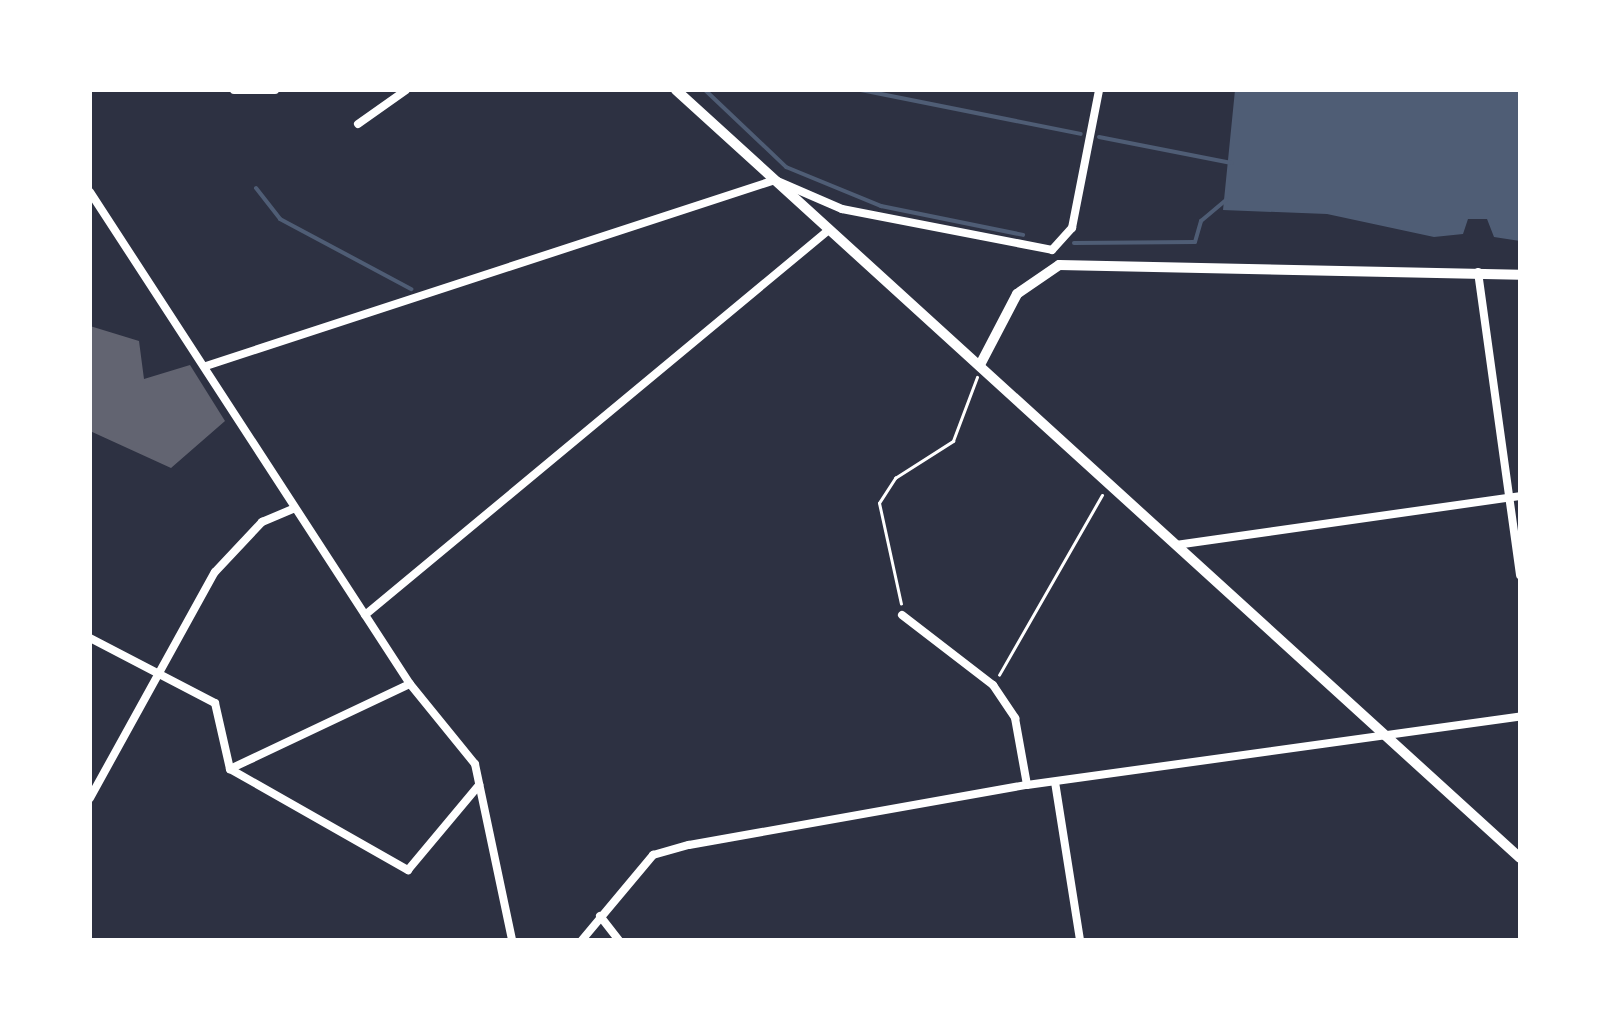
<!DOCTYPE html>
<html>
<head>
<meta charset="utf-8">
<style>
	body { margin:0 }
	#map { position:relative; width:1610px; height:1030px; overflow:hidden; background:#2d3142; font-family:Spectral,serif }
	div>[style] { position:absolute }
	.water>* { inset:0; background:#4f5d75 }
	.stream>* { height:4px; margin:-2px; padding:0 2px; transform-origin:2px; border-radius:2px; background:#4f5d75 }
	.building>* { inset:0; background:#626471 }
	.path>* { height:2.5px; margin:-1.25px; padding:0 1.25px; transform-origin:1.25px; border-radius:1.25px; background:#fff }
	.minor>* { height:8px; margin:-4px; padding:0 4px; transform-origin:4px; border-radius:4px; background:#fff }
	.tertiary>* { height:10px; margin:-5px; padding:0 5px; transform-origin:5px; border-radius:5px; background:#fff }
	span { translate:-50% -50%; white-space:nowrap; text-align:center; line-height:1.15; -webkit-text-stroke:8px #fff; paint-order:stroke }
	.frame { position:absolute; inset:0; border:92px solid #fff; pointer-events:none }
</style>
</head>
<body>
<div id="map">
	<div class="water">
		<i style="clip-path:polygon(1235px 90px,1520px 90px,1520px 241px,1494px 237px,1487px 219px,1468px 219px,1463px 234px,1434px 237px,1327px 214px,1223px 210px)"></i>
	</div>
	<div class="stream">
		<i style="left:705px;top:90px;width:112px;rotate:43.5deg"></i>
		<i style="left:786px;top:167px;width:103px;rotate:22.3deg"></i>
		<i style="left:881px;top:206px;width:145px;rotate:11.5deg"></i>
		<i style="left:861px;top:90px;width:224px;rotate:11.3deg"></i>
		<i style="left:1099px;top:137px;width:135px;rotate:11.1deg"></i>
		<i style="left:256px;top:188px;width:39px;rotate:52deg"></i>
		<i style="left:280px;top:219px;width:149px;rotate:28.1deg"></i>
		<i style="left:1074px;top:243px;width:121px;rotate:-0.5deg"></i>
		<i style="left:1195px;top:242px;width:22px;rotate:-74deg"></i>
		<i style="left:1201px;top:221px;width:33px;rotate:-40deg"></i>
	</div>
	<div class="building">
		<i style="clip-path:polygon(90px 326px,139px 341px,144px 379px,190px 365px,225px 421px,171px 468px,90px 431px)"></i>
	</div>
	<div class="path">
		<i style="left:901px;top:604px;width:103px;rotate:-102.3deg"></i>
		<i style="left:879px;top:503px;width:30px;rotate:-57deg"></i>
		<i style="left:895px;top:478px;width:69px;rotate:-32.5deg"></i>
		<i style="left:953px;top:441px;width:68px;rotate:-69.4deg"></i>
		<i style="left:999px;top:675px;width:207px;rotate:-60.2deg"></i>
	</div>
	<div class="minor">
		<i style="left:234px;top:90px;width:41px"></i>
		<i style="left:358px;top:124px;width:59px;rotate:-35.3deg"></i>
		<i style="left:90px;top:192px;width:587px;rotate:56.96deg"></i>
		<i style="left:410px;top:684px;width:103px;rotate:50.9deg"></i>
		<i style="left:475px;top:764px;width:180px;rotate:78.1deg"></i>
		<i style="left:1052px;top:250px;width:30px;rotate:-48deg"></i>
		<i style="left:1072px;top:228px;width:141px;rotate:-78.9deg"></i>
		<i style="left:1478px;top:272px;width:306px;rotate:82.1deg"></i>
		<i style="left:206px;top:366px;width:599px;rotate:-18.1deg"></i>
		<i style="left:775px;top:180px;width:73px;rotate:23.4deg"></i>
		<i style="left:842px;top:209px;width:214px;rotate:11deg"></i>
		<i style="left:1176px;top:545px;width:347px;rotate:-8.1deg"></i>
		<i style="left:365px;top:615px;width:604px;rotate:-39.7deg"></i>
		<i style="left:902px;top:615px;width:115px;rotate:37.6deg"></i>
		<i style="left:993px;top:685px;width:40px;rotate:56deg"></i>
		<i style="left:1015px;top:718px;width:68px;rotate:79.8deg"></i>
		<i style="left:90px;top:638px;width:141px;rotate:27.5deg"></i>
		<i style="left:215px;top:703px;width:68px;rotate:77.2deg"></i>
		<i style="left:230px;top:769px;width:199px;rotate:-25.3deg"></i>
		<i style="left:230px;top:769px;width:205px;rotate:29.6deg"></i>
		<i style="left:408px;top:870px;width:111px;rotate:-50.1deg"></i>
		<i style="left:1055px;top:782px;width:160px;rotate:81deg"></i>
		<i style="left:90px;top:798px;width:258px;rotate:-61.1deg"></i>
		<i style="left:215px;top:572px;width:69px;rotate:-46.8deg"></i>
		<i style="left:262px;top:522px;width:34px;rotate:-23deg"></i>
		<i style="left:600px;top:916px;width:31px;rotate:52deg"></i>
		<i style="left:582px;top:940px;width:111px;rotate:-50.1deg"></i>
		<i style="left:653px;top:855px;width:37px;rotate:-16deg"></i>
		<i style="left:689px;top:845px;width:343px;rotate:-10.1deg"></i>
		<i style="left:1027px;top:785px;width:498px;rotate:-7.9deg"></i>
	</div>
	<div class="tertiary">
		<i style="left:676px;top:90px;width:1141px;rotate:42.3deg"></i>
		<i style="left:981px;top:363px;width:78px;rotate:-62.4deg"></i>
		<i style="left:1017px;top:294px;width:51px;rotate:-34.6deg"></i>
		<i style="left:1059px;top:265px;width:461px;rotate:1.2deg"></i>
	</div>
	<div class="frame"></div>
</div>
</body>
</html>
